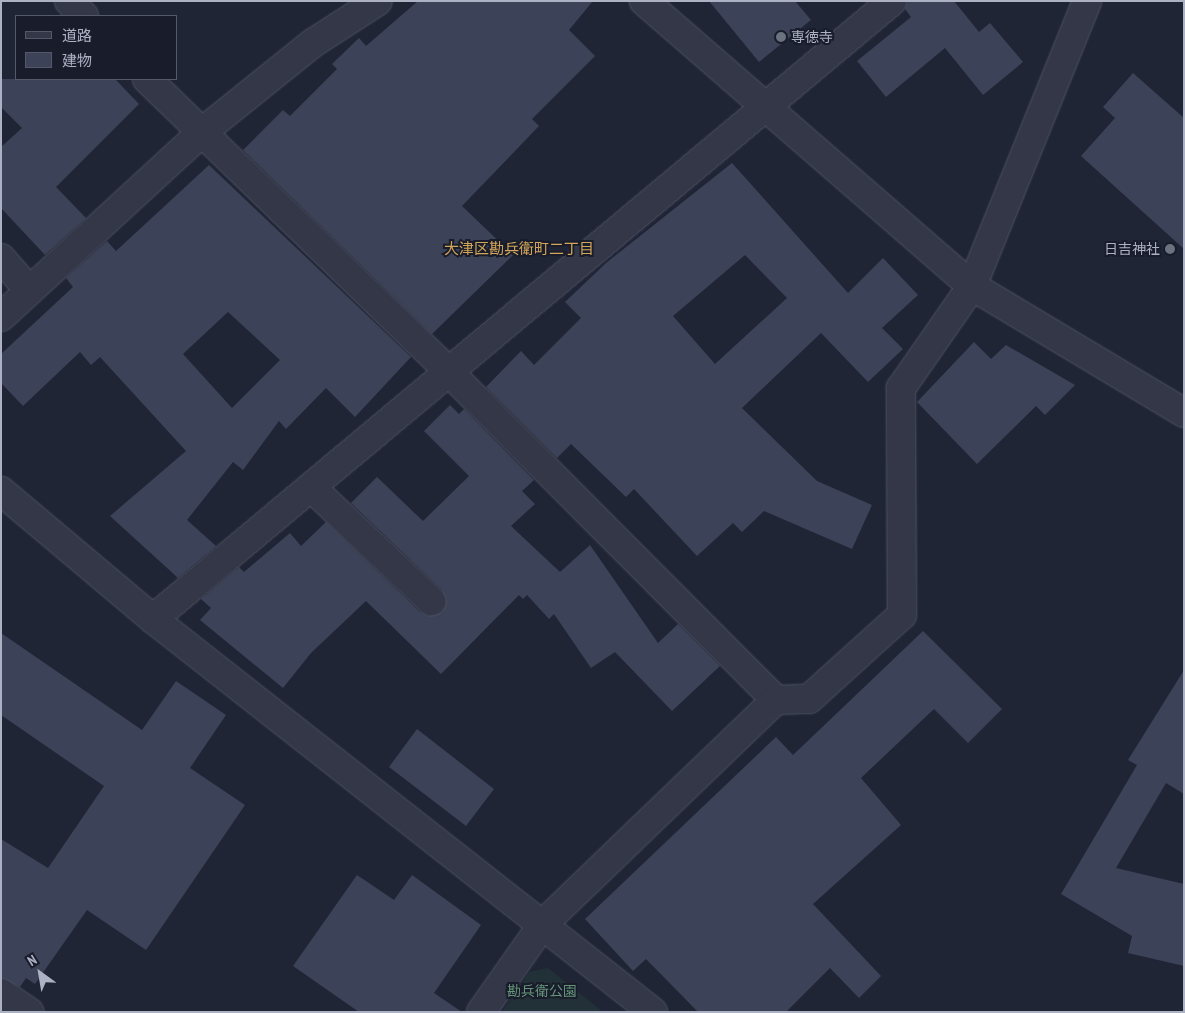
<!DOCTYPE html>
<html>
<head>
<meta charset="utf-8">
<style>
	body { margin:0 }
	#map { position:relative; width:1185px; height:1013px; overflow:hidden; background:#202536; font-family:"PT Sans Narrow","Noto Sans JP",sans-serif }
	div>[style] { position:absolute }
	.green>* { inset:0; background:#223137 }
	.building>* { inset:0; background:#3c4257 }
	.roads { filter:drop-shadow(0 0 1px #4e5262) drop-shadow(0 0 1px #4e5262) }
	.minor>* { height:28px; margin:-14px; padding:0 14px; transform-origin:14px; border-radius:14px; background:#333747 }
	.dots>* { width:14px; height:14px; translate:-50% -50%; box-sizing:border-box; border:2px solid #191d2b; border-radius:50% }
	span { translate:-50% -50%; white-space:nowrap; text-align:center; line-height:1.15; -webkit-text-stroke:4px #191d2b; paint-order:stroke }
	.poi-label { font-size:14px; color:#adb1c4 }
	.left { translate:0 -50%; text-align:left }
	.right { translate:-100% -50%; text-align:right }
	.park-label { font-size:14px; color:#659479 }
	.neighbourhood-label { font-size:15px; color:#d2a65a }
	.frame { position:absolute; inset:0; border:2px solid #adb1c4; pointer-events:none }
	.legend { position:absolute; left:15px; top:15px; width:162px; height:65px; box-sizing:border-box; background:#191d2b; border:1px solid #545868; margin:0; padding:6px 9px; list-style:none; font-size:15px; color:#adb1c4 }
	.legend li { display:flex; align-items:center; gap:10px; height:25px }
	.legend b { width:25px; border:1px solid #545868 }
	.north { position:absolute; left:15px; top:948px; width:50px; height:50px; -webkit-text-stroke:4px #191d2b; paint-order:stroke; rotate:328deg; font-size:14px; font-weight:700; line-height:20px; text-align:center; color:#adb1c4 }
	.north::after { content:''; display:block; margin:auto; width:18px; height:22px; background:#adb1c4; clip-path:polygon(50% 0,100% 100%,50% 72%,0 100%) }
</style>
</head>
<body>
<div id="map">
	<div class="green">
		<i style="clip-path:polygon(548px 968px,603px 1012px,502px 1012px,529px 972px)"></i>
	</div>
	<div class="building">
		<i style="clip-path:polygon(418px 1px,593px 1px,569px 30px,595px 56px,532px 119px,539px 126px,462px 206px,513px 255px,432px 334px,243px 150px,283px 110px,290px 116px,337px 69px,332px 64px,359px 38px,366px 46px)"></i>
		<i style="clip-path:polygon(709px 1px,795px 1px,811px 20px,759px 62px)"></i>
		<i style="clip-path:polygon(907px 1px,954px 1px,979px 32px,990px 23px,1023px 62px,983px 95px,945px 48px,886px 97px,857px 61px,911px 17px,905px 9px)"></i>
		<i style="clip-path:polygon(1133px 73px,1184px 118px,1184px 249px,1081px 156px,1115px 118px,1103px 107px)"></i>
		<i style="clip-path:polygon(1px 79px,115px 79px,139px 104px,56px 187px,86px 218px,45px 255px,1px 208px,1px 147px,22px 128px,1px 107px)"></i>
		<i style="clip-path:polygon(evenodd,732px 163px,848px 293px,883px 258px,918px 295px,882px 328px,903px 349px,868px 382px,821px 333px,742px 408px,817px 481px,872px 505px,852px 549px,764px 511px,742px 532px,733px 523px,697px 556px,634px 489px,626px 497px,571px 444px,557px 458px,486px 387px,521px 351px,534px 365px,581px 318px,565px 302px,606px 263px,732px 163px,745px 255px,787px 298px,715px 364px,673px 316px,745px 255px)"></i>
		<i style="clip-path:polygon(evenodd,209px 165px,411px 357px,355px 417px,326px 388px,286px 429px,279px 421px,243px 470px,233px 462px,187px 520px,216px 546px,178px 578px,110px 516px,186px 451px,100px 357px,91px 365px,80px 352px,23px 406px,1px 383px,1px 354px,73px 287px,66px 278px,107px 241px,116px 251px,209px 165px,228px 312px,280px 360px,232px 408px,183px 354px,228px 312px)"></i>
		<i style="clip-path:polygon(974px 342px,991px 359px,1006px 345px,1075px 385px,1045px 415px,1036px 406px,977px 464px,917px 402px)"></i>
		<i style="clip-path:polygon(450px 405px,459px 414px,464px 409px,534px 480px,522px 491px,535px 504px,511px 526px,560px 572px,590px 545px,658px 643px,678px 624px,720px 666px,672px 711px,615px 652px,591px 668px,554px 614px,549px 619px,527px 595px,523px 599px,519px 595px,441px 674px,366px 601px,311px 653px,283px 688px,200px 620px,211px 608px,201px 599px,239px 567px,244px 572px,290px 533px,301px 546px,326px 522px,420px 612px,428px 616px,442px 612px,446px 604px,442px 590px,351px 503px,377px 477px,423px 521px,469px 476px,424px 431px)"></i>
		<i style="clip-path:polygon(923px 631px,1002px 709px,968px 743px,934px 709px,861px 778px,901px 825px,813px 904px,881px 976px,859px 998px,830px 968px,786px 1012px,698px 1012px,646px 959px,633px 971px,585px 919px,776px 737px,793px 755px)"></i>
		<i style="clip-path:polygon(1px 633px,142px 730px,176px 681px,226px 715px,190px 768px,245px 805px,146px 950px,87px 910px,35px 984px,26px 978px,20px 987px,1px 978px,1px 839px,48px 868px,104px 786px,1px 715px)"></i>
		<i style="clip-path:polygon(1184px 670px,1184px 794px,1166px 783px,1116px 868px,1184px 884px,1184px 966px,1128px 953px,1132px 936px,1061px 894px,1137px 765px,1128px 760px)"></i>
		<i style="clip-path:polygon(417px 729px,494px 789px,466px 826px,389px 767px)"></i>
		<i style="clip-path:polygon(357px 875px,394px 900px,412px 875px,481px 925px,434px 993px,462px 1012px,359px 1012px,293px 966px)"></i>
	</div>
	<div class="roads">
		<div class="minor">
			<i style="left:69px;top:1px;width:21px;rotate:45deg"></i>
			<i style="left:644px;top:1px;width:435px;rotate:41deg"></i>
			<i style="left:972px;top:286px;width:247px;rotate:30.9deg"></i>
			<i style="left:147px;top:79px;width:421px;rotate:44.1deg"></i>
			<i style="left:449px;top:372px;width:463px;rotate:45.1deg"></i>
			<i style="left:1px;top:258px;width:43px;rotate:48.8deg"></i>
			<i style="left:1px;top:317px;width:272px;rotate:-42.6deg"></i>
			<i style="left:201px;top:133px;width:144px;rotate:-38.8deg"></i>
			<i style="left:313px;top:43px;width:77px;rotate:-32.9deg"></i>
			<i style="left:311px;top:487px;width:166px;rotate:43.5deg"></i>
			<i style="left:1px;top:491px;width:199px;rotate:40.1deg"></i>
			<i style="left:153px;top:619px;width:636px;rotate:38.17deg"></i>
			<i style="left:153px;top:619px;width:963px;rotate:-39.9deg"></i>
			<i style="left:1px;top:993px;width:34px;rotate:34deg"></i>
			<i style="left:481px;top:1012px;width:108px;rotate:-54.8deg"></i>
			<i style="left:543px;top:924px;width:323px;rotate:-43.9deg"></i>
			<i style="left:776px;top:700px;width:33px;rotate:-2deg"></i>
			<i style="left:809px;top:699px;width:125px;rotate:-42.1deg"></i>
			<i style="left:902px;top:615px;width:227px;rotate:-90.3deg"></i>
			<i style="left:901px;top:388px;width:124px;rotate:-55.2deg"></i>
			<i style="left:972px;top:286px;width:307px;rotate:-68deg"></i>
		</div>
	</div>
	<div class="dots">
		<i style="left:781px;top:37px;background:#6b7280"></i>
		<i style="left:1170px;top:249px;background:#6b7280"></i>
	</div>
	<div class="poi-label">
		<span class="left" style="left:791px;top:37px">専徳寺</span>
		<span class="right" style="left:1160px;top:249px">日吉神社</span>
	</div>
	<div class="park-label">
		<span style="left:542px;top:991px">勘兵衛公園</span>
	</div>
	<div class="neighbourhood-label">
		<span style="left:519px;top:249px">大津区勘兵衛町二丁目</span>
	</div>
	<div class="frame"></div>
	<ul class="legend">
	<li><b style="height:6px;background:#333747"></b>道路</li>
	<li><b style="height:14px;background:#3c4257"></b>建物</li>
	</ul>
	<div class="north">N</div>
</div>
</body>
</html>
